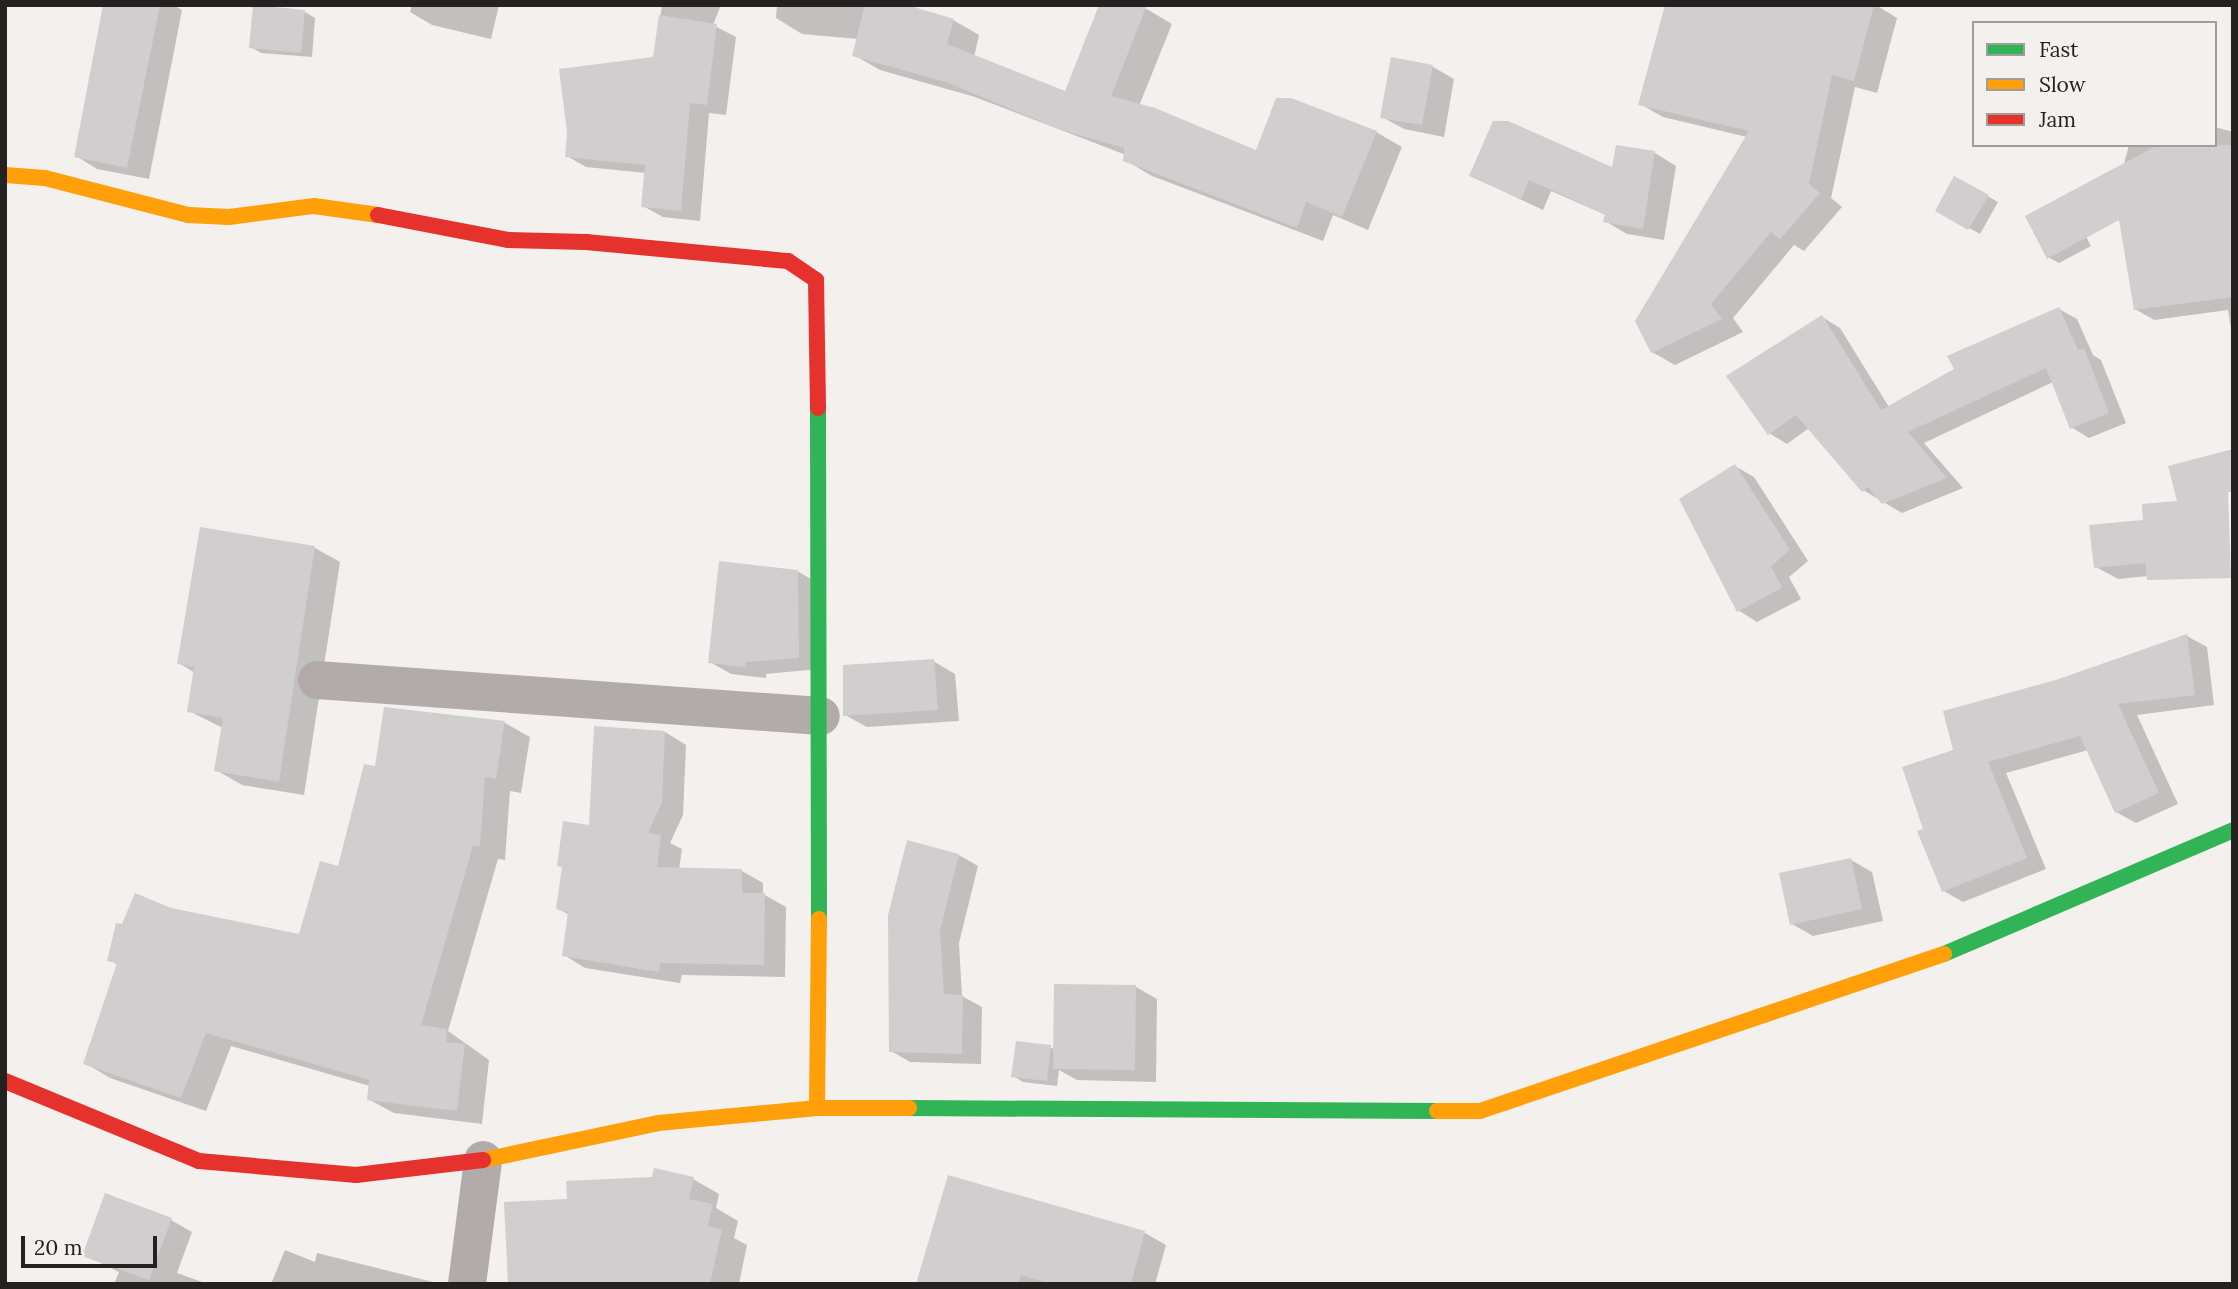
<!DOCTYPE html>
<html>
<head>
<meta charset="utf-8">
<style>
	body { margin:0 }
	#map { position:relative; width:2238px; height:1289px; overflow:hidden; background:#f3f0ee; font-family:Lora,serif }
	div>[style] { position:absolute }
	.shadow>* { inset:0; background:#0003 }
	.building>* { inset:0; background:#d0cece }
	.street>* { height:38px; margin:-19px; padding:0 19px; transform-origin:19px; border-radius:19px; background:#b2aba9 }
	.fast>* { height:16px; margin:-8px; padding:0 8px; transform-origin:8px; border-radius:8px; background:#30b455 }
	.slow>* { height:16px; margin:-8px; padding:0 8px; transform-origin:8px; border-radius:8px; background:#ff9f0a }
	.jam>* { height:16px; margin:-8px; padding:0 8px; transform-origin:8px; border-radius:8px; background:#e5322d }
	span { translate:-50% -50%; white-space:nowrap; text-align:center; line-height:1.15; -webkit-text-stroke:6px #f4f0ed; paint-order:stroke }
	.frame { position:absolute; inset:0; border:7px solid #232221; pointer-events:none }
	.legend { position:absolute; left:1972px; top:21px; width:245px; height:126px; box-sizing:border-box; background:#f4f0ed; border:2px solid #a09e9b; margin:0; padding:9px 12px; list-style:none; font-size:21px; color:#232221 }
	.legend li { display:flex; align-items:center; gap:14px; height:35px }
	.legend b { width:35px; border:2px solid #a09e9b }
	.scale { position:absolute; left:21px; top:1236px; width:136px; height:32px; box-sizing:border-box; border:4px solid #232221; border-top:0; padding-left:9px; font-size:21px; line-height:24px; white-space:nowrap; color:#232221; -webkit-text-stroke:5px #f4f0ed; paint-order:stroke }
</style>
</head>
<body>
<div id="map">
	<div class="shadow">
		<i style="clip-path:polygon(125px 5px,173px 5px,182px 10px,149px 179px,97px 169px,76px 156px)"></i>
		<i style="clip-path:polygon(412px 5px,499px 5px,491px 39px,432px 25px,410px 12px)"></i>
		<i style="clip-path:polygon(662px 5px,721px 5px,713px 25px,736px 37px,726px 115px,709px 113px,700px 221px,663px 217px,643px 206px,646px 173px,586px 167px,567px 156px,654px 59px)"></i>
		<i style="clip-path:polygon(777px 5px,900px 5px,953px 20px,979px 35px,974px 57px,1066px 93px,1145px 8px,1172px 24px,1139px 106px,1257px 152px,1376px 132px,1402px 147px,1368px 230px,1333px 215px,1323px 241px,1152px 176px,1125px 160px,1126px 155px,975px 97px,880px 70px,854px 55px,858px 39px,802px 34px,776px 18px)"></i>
		<i style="clip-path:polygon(1667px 5px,1876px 5px,1897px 18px,1877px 93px,1855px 87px,1831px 198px,1842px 207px,1804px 251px,1794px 245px,1733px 318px,1743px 332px,1675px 365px,1652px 352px,1747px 137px,1663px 117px,1640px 104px)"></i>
		<i style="clip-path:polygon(305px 12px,315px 18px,312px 57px,261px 53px,251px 47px)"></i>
		<i style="clip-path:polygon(1433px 67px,1454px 79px,1444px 137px,1404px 129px,1382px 117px)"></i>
		<i style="clip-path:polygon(2215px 127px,2233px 132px,2233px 341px,2228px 310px,2154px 320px,2135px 309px,2121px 175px,2129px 145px,2215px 145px)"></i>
		<i style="clip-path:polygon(1617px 147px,1655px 153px,1676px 166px,1664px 240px,1627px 234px,1605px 221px,1606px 215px,1551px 191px,1543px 210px,1471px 176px,1614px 170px)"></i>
		<i style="clip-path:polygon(1955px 178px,1998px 202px,1980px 234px,1937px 210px)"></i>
		<i style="clip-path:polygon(2070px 206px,2091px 246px,2059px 263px,2048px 257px)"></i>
		<i style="clip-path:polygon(2059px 309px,2077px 319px,2093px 355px,2101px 360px,2126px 423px,2089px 438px,2071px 427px,2053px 382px,1924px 443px,1963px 488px,1902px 513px,1863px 490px,1809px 428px,1787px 444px,1769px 433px,1822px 317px,1840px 328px,1889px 407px)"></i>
		<i style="clip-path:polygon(1735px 466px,1754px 477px,1808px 561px,1789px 577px,1801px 599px,1757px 622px,1738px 610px)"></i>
		<i style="clip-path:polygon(202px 529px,315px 548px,340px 562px,304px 795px,242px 785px,216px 770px,223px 728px,189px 711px,195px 673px,179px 663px)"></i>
		<i style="clip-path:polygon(2193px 531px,2199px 571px,2118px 579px,2096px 567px)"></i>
		<i style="clip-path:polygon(797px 571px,818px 583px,819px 669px,766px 674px,766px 678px,731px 674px,710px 662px)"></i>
		<i style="clip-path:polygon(2187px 636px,2207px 647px,2214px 705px,2137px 715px,2178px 804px,2136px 823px,2116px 812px,2088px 750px,2006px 773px,2046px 869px,1963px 902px,1944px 891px,1925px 830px,1955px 751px,2057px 681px)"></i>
		<i style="clip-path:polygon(933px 661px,955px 674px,959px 721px,867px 727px,845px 715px)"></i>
		<i style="clip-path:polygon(505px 723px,530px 737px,521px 793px,510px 791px,505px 860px,498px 859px,448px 1031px,489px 1060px,482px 1124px,394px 1113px,368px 1099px,370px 1086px,231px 1046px,206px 1111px,110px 1078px,85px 1063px,118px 965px,109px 960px,123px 926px,170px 910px,300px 936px,340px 868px,376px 769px)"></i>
		<i style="clip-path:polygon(665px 732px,686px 745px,683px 815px,670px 843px,682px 849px,679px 870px,742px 871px,763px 883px,763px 894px,786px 907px,785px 977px,682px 975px,680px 983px,585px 968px,564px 955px,570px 915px,558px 909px,564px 868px,558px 865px)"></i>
		<i style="clip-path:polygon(959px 855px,978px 866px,959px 943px,962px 996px,982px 1007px,981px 1064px,910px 1062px,891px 1051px)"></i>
		<i style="clip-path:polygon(1851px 860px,1872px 872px,1883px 921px,1813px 936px,1792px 924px)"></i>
		<i style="clip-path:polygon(1136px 987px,1157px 999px,1156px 1082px,1077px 1080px,1059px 1070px,1057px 1086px,1023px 1082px,1013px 1076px,1050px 1047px,1055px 1050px)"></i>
		<i style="clip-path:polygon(950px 1177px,1145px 1233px,1166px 1245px,1155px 1284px,932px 1284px)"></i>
		<i style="clip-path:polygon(693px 1179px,719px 1194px,716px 1208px,738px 1221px,734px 1238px,747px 1245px,739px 1284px,528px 1284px,569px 1201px)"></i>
		<i style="clip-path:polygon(171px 1220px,192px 1232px,177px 1273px,208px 1284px,114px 1284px,119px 1272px,85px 1255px)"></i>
		<i style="clip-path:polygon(285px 1250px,315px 1262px,317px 1253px,441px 1284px,271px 1284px)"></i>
	</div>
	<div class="building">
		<i style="clip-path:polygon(103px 5px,160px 5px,127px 168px,74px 157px)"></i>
		<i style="clip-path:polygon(253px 5px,305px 10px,301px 53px,249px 48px)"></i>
		<i style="clip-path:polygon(865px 5px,907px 5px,954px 19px,947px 44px,1065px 91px,1099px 5px,1147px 5px,1111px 96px,1155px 108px,1256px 150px,1276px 98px,1291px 98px,1377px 131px,1342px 217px,1306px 202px,1297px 228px,1123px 161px,1124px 148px,1061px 130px,946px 82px,852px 56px)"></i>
		<i style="clip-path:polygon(1665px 5px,1874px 5px,1854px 81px,1832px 75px,1809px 184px,1820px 193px,1780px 239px,1771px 232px,1711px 304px,1722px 319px,1651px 353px,1635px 321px,1749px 131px,1638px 105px)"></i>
		<i style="clip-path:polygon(659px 15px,717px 24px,707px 105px,690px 103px,681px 211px,641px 207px,645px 165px,565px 157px,567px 132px,559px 69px,653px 57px)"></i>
		<i style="clip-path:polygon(1391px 57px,1433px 65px,1422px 125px,1380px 118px)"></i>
		<i style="clip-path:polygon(1493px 121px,1508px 121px,1612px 167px,1616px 145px,1655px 151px,1643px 229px,1603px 222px,1605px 214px,1529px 180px,1521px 199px,1469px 176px)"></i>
		<i style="clip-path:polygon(2158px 145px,2233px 145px,2233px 297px,2134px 310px,2119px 220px,2047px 259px,2025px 216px)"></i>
		<i style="clip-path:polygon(1954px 176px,1989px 195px,1968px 230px,1935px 211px)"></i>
		<i style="clip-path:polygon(2059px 307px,2078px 350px,2084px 348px,2109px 413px,2070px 429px,2046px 368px,1908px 432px,1947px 478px,1882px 504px,1868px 487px,1862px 492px,1796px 415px,1768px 435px,1726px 376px,1822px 315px,1881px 410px,1954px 369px,1947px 356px)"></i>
		<i style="clip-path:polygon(2233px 449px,2233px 492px,2228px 492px,2231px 578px,2147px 580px,2145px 563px,2094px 568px,2089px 525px,2143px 520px,2142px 504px,2177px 501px,2168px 466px)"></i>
		<i style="clip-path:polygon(1735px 464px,1790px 550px,1771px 566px,1782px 588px,1737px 612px,1679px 499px)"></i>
		<i style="clip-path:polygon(200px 527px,315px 546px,279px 782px,214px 771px,223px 718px,187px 712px,194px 667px,177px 664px)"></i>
		<i style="clip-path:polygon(719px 561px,798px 570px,799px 658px,746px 662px,745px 667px,708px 663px)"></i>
		<i style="clip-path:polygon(2187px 634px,2195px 695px,2118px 704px,2159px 793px,2115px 813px,2080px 736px,1988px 762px,2027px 858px,1942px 892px,1917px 831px,1923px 829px,1902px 767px,1953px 750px,1943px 711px,2056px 680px)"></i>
		<i style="clip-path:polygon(934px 659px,938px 710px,843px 716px,843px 665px)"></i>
		<i style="clip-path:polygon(384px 707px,505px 721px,496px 779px,485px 777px,480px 846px,473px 846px,421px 1025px,447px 1029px,446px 1042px,465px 1044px,457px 1111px,367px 1100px,369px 1080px,206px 1033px,181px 1098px,83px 1064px,117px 963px,107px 961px,116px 923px,122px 924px,135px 893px,171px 908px,299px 934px,320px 861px,338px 866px,364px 764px,375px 766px)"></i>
		<i style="clip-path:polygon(594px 726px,665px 731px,662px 802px,648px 833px,661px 835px,657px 867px,742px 869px,742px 893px,765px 893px,764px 965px,660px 963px,659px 972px,562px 956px,568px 912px,556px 909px,562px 867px,557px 866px,563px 821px,589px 825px)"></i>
		<i style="clip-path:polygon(907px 840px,959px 854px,940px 931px,944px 994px,963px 995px,962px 1054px,889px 1052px,888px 915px)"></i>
		<i style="clip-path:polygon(1851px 858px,1862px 909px,1790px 925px,1779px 873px)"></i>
		<i style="clip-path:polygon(1054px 984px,1136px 985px,1135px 1070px,1053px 1069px)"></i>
		<i style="clip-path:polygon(1016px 1041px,1051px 1045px,1047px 1081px,1011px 1077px)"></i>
		<i style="clip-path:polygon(654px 1168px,694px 1177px,689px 1199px,713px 1204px,708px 1226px,722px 1229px,710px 1284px,508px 1284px,504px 1202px,567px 1199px,566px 1181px,652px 1177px)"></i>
		<i style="clip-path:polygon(948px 1175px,1145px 1231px,1131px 1284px,1051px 1284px,1021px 1275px,1018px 1284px,916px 1284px)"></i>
		<i style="clip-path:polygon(105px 1193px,172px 1218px,149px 1280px,82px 1256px)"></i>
	</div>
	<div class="street">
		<i style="left:317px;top:680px;width:505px;rotate:4.09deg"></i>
		<i style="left:467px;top:1284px;width:125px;rotate:-82.6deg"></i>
	</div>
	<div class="fast">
		<i style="left:818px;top:408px;width:511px;rotate:89.89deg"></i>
		<i style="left:1944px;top:954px;width:314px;rotate:-23.2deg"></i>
		<i style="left:909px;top:1108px;width:528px;rotate:0.33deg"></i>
	</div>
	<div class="slow">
		<i style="left:5px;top:175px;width:40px;rotate:4.3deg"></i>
		<i style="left:45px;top:178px;width:148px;rotate:14.5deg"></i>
		<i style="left:188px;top:215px;width:41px;rotate:2.8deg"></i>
		<i style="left:229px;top:217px;width:86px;rotate:-7.4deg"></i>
		<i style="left:314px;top:206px;width:65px;rotate:8deg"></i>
		<i style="left:817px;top:1108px;width:189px;rotate:-89.4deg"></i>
		<i style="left:1437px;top:1111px;width:43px"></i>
		<i style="left:1480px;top:1111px;width:490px;rotate:-18.7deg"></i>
		<i style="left:483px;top:1160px;width:179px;rotate:-11.9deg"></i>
		<i style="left:658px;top:1123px;width:160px;rotate:-5.4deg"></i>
		<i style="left:817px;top:1108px;width:92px"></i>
	</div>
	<div class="jam">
		<i style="left:378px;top:215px;width:132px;rotate:10.9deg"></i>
		<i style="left:508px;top:240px;width:78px;rotate:1.5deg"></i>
		<i style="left:586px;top:242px;width:203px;rotate:5.4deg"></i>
		<i style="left:788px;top:261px;width:34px;rotate:34deg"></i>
		<i style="left:816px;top:280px;width:128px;rotate:89.1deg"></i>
		<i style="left:5px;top:1081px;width:210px;rotate:22.4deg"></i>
		<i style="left:199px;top:1161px;width:158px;rotate:5.1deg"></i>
		<i style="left:356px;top:1175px;width:128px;rotate:-6.7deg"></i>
	</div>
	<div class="frame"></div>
	<ul class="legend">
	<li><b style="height:9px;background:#30b455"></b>Fast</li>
	<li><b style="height:9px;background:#ff9f0a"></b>Slow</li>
	<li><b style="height:9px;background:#e5322d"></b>Jam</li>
	</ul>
	<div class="scale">20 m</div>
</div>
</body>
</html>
